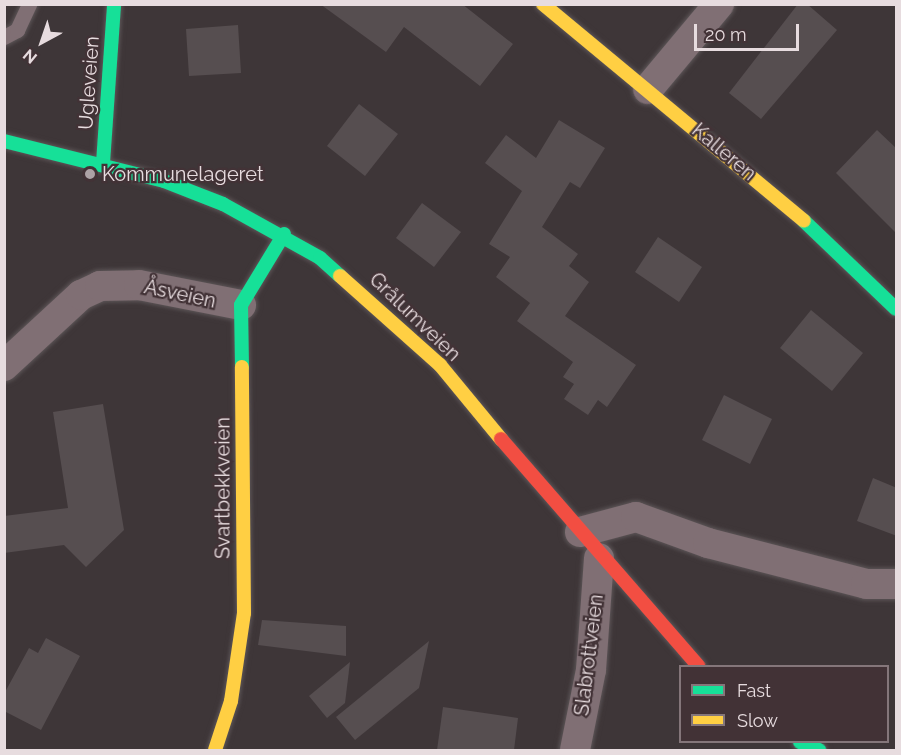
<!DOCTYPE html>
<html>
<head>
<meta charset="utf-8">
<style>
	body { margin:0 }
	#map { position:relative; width:901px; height:755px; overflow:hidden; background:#3e3638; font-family:Raleway,sans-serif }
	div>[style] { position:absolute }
	.building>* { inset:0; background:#564e50 }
	.roads { filter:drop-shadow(0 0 2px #5c5557) drop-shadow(0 0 2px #5c5557) }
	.lane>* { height:15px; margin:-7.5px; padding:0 7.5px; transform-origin:7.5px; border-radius:7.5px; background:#806f74 }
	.street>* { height:30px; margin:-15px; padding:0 15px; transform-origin:15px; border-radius:15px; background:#806f74 }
	.fast>* { height:14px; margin:-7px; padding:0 7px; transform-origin:7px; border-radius:7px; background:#16e098 }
	.slow>* { height:14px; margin:-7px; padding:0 7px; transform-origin:7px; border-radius:7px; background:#ffcf43 }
	.jam>* { height:14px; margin:-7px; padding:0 7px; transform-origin:7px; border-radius:7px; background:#f24e42 }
	.dots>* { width:16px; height:16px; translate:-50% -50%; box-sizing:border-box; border:3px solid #423236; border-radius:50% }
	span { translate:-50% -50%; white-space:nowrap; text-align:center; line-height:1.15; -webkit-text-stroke:4.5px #423236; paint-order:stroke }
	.street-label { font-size:20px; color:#e7dcdf }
	.poi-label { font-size:20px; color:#e7dcdf }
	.left { translate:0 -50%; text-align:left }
	.frame { position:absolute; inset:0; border:6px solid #e7dcdf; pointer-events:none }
	.legend { position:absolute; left:679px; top:665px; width:210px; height:78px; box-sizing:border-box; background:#423236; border:2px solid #84767a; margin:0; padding:8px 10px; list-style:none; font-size:18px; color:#e7dcdf }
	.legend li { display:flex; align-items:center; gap:12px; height:30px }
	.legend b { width:30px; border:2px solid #84767a }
	.north { position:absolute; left:12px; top:12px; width:60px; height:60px; -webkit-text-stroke:4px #423236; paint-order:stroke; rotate:220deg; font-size:16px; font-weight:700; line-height:24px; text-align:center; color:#e7dcdf }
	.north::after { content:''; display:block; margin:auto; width:21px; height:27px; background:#e7dcdf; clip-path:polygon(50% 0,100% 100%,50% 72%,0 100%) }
	.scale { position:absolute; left:694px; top:24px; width:105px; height:27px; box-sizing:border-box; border:3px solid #e7dcdf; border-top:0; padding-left:8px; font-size:18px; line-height:21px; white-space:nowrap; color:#e7dcdf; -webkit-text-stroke:4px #423236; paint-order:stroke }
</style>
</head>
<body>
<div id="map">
	<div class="building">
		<i style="clip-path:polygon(320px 4px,462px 4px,513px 44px,480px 86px,404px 27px,386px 52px)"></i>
		<i style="clip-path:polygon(798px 4px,807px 4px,837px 30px,761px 119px,729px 93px)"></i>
		<i style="clip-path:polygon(238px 25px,241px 73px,189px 76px,186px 29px)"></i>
		<i style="clip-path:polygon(359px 104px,398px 134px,365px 176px,327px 146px)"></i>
		<i style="clip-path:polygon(559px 120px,605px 148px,580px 188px,570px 182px,542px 227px,578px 254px,569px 266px,589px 282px,565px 316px,636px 365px,607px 407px,598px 400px,588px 415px,564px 399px,574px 384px,563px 377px,573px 362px,517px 321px,530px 303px,496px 277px,510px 257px,489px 244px,522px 191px,485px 163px,506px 135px,536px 158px)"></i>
		<i style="clip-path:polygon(877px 130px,897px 149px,897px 234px,836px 173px)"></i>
		<i style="clip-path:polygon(422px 203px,461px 232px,434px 267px,396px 238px)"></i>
		<i style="clip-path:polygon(658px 237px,702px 267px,679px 302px,635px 272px)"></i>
		<i style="clip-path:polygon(811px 310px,863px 353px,832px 391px,780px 348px)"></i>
		<i style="clip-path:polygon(724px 395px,772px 419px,750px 464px,702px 440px)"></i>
		<i style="clip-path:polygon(103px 404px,124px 530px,86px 567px,64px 545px,4px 553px,4px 516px,68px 508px,53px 412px)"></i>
		<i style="clip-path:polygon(873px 478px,897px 488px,897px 536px,857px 521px)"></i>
		<i style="clip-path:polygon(262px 620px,346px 626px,346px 656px,258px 645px)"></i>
		<i style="clip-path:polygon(46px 638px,80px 656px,41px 730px,4px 711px,4px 694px,29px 648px,38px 653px)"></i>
		<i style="clip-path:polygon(429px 641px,419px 688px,355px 740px,336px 717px)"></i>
		<i style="clip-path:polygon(350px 662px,345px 703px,327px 718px,309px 696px)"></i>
		<i style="clip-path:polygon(443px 707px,518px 718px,514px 750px,437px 750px)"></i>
	</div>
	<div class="roads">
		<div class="lane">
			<i style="left:4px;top:37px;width:15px;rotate:-28deg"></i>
			<i style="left:17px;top:30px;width:29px;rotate:-65deg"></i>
		</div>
		<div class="street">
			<i style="left:648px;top:89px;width:111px;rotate:-50.1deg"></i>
			<i style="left:4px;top:366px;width:105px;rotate:-42.7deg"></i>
			<i style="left:81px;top:295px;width:21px;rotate:-25deg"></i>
			<i style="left:100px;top:286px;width:39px;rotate:-1deg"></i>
			<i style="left:139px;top:285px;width:104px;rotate:11.1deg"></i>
			<i style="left:580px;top:532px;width:58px;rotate:-15deg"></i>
			<i style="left:636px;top:517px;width:77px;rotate:19.9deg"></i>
			<i style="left:708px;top:543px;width:163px;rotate:14.5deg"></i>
			<i style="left:866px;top:584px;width:30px"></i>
			<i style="left:575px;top:750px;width:82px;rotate:-78.7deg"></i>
			<i style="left:591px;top:670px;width:112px;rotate:-85.9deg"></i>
		</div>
		<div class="fast">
			<i style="left:4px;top:141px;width:165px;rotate:14deg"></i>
			<i style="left:164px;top:181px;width:63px;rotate:21.3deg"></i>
			<i style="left:223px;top:204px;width:111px;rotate:29.1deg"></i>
			<i style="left:320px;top:258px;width:27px;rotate:42deg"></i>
			<i style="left:103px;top:163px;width:159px;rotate:-86deg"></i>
			<i style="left:804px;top:221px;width:127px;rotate:43.7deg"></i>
			<i style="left:242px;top:367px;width:62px;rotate:-90.9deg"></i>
			<i style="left:241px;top:305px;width:83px;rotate:-58.8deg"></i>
			<i style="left:800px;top:742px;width:21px;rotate:23deg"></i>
		</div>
		<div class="slow">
			<i style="left:543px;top:4px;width:339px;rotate:39.7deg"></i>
			<i style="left:340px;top:276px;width:134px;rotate:41.7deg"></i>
			<i style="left:440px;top:365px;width:96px;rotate:50.5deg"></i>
			<i style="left:215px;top:750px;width:52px;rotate:-71.9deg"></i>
			<i style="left:231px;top:701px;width:89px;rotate:-81.6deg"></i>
			<i style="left:244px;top:613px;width:246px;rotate:-90.5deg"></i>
		</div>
		<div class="jam">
			<i style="left:501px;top:439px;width:301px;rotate:49deg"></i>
		</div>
	</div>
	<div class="dots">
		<i style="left:90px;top:174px;background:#aca2a5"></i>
	</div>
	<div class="street-label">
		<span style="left:89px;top:83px;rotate:-86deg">Ugleveien</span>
		<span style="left:724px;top:152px;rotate:40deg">Kalleren</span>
		<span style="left:180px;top:294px;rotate:12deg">Åsveien</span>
		<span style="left:415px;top:317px;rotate:44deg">Grålumveien</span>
		<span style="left:223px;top:488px;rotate:-90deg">Svartbekkveien</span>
		<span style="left:589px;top:655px;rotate:-83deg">Slabrottveien</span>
	</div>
	<div class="poi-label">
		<span class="left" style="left:102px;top:174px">Kommunelageret</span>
	</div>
	<div class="frame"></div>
	<ul class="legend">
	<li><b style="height:8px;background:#16e098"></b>Fast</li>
	<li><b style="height:8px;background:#ffcf43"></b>Slow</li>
	</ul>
	<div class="north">N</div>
	<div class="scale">20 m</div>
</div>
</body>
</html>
